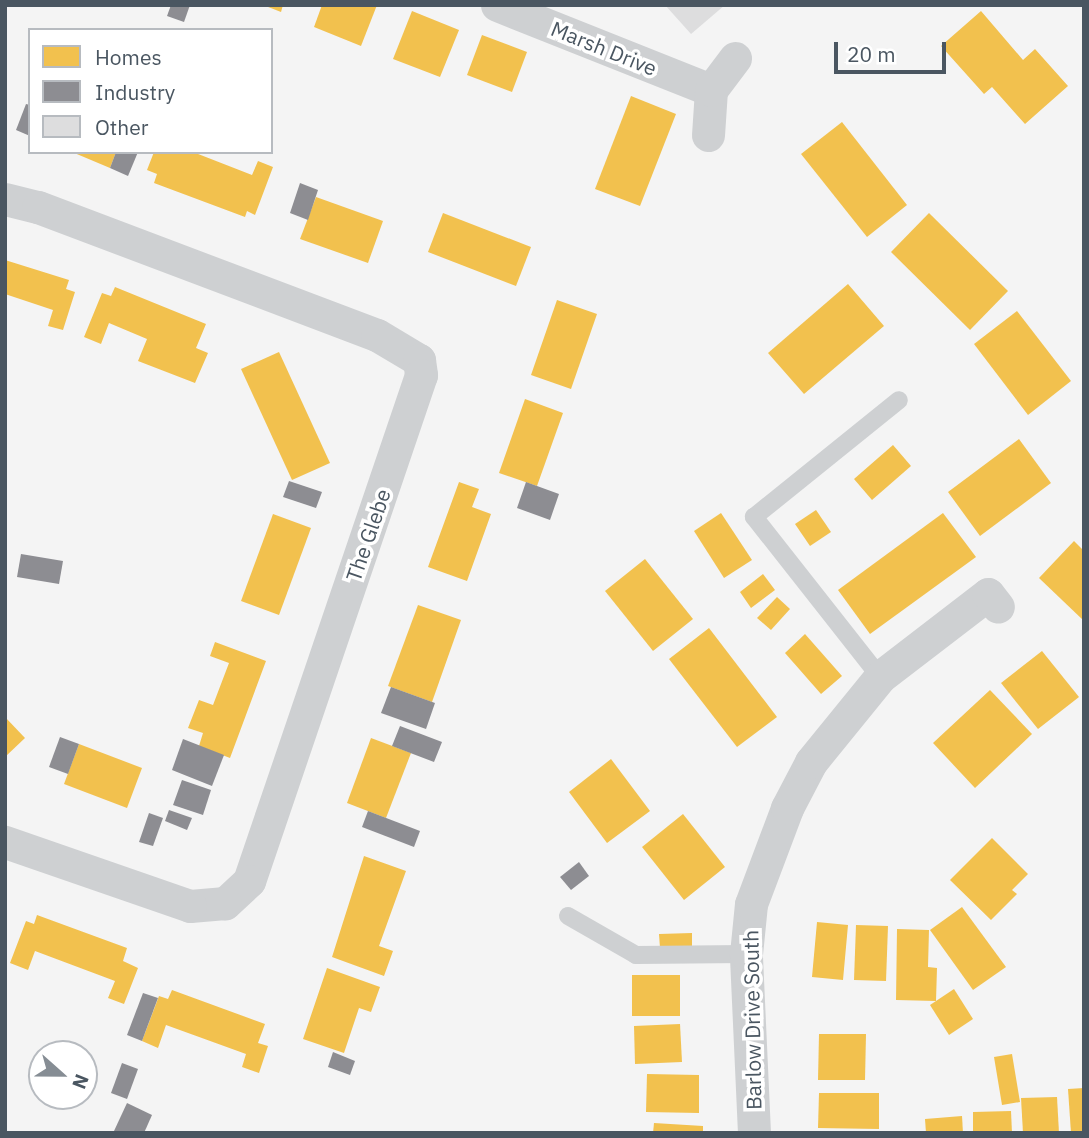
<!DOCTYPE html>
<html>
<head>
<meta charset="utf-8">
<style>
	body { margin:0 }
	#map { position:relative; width:1089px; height:1138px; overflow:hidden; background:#f4f4f4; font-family:"IBM Plex Sans",sans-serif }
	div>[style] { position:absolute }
	.homes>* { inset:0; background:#f2c14e }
	.industry>* { inset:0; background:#8d8d92 }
	.building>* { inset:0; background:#ddddde }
	.lane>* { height:18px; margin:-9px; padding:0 9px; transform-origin:9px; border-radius:9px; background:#ced0d2 }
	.street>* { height:33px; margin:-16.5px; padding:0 16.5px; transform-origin:16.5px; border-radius:16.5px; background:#ced0d2 }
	span { translate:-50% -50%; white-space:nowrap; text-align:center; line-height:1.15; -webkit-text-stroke:7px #fff; paint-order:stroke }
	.street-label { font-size:21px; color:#4a5661 }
	.frame { position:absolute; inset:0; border:7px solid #4a5661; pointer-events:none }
	.legend { position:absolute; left:28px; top:28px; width:245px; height:126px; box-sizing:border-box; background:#fff; border:2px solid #b7bbc0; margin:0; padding:9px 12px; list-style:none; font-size:21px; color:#4a5661 }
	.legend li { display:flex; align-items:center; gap:14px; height:35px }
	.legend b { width:35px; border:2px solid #b7bbc0 }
	.north { position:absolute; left:28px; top:1040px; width:70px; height:70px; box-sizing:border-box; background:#fff; border:2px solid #b7bbc0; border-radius:50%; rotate:111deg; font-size:19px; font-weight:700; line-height:28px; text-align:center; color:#4a5661 }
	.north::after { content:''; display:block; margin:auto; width:24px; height:32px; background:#868d94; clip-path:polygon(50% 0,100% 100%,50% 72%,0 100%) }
	.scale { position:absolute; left:834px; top:42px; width:112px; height:32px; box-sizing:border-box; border:4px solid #4a5661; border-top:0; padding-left:9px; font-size:21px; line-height:24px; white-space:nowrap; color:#4a5661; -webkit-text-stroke:5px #fff; paint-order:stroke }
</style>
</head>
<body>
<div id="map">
	<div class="homes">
		<i style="clip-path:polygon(263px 5px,283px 5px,281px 12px)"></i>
		<i style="clip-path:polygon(322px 5px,377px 5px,361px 46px,314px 27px)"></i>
		<i style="clip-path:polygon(412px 11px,459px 30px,440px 77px,393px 59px)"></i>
		<i style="clip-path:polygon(981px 11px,1023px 60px,1035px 49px,1068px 86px,1025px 124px,992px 87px,984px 94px,941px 46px)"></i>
		<i style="clip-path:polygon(482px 35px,527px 52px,512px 92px,467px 75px)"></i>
		<i style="clip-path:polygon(631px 96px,676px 114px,640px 206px,595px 189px)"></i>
		<i style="clip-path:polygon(842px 122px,907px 205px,867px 237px,801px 154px)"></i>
		<i style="clip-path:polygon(72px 152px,116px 152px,110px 168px)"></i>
		<i style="clip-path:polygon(154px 152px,193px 152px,252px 175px,258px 161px,273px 167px,255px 215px,247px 211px,245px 217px,154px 183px,157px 174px,147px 170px)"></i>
		<i style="clip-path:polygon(316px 197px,383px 221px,368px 263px,300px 239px)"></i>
		<i style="clip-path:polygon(443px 213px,531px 247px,516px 286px,428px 252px)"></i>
		<i style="clip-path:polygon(929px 213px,1008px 291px,970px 330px,891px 252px)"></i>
		<i style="clip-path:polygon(5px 260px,69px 280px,66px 289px,75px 292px,63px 330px,48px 326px,53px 310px,5px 294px)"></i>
		<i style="clip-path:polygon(848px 284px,884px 326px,804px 394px,768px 353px)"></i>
		<i style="clip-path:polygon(115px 287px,206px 324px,196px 348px,208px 353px,195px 383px,138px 361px,147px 339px,109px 323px,101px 344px,84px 337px,102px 293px,111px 296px)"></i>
		<i style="clip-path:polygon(557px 300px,597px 314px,571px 389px,531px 375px)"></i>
		<i style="clip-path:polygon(1017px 311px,1071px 381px,1028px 415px,974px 344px)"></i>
		<i style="clip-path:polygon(279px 352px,330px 463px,292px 480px,241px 369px)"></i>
		<i style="clip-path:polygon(525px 399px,563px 413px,537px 486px,499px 473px)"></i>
		<i style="clip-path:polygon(1019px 439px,1051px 483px,980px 536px,948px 492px)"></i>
		<i style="clip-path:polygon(893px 445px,911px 466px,872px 500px,854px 479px)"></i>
		<i style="clip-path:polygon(459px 482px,479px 489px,472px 507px,491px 514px,467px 581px,428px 567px)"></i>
		<i style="clip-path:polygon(816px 510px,831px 532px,810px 546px,795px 524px)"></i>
		<i style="clip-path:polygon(721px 513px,752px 560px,724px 578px,694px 531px)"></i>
		<i style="clip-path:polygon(943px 513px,976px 557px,870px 634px,838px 590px)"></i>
		<i style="clip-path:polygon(273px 514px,311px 528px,279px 615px,241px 601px)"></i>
		<i style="clip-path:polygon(1074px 541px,1084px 551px,1084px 621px,1039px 578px)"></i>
		<i style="clip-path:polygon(645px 559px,693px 619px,653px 651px,605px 591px)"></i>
		<i style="clip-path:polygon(763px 574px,775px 590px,751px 608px,740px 592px)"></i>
		<i style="clip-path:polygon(777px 597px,790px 609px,771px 630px,757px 618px)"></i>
		<i style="clip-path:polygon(418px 605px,461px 620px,432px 702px,388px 686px)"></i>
		<i style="clip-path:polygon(709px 628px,777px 717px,737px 747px,669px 659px)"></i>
		<i style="clip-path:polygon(805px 634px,842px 676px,821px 694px,785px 653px)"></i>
		<i style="clip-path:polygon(215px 642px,266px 661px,230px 758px,199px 746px,203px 733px,188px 728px,199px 700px,213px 705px,229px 663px,210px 656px)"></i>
		<i style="clip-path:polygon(1042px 651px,1079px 697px,1038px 729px,1001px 683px)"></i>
		<i style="clip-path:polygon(990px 690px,1032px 734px,975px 788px,933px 743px)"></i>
		<i style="clip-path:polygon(5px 717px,25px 738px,5px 757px)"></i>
		<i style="clip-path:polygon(371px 738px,411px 753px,386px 818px,347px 803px)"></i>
		<i style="clip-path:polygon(79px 744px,142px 768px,127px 808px,64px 784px)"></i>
		<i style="clip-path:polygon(611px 759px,650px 811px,607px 843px,569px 792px)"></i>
		<i style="clip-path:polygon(683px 814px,725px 867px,684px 900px,642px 847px)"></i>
		<i style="clip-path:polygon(992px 838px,1028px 874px,1012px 890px,1017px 894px,991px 920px,950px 880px)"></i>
		<i style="clip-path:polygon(364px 856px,406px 871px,379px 946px,393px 951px,384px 976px,332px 957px)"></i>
		<i style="clip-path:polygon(962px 907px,1006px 967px,973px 990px,930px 930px)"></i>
		<i style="clip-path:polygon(37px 915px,127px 948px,123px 961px,138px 968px,124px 1004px,108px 998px,115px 981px,35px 951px,28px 970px,10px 963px,26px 921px,34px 924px)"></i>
		<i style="clip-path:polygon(817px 922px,848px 925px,843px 980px,812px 977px)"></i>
		<i style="clip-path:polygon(856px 925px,888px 926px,886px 981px,854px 980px)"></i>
		<i style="clip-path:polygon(897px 929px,929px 930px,928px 967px,937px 968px,936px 1001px,896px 1000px)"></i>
		<i style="clip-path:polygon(692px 933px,692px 946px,660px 948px,659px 934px)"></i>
		<i style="clip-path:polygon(327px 968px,380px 987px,371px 1012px,359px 1008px,344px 1053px,303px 1039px)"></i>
		<i style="clip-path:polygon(632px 975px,680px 975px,680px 1016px,632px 1016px)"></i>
		<i style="clip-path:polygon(954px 989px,973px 1019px,949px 1035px,930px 1005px)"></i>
		<i style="clip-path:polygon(172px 990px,265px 1024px,258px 1043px,268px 1046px,259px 1073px,242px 1067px,246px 1054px,166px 1025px,158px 1048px,142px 1041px,159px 996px,168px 999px)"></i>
		<i style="clip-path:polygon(680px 1024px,682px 1062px,635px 1064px,634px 1026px)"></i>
		<i style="clip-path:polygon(819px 1034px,866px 1034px,865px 1080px,818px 1080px)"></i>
		<i style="clip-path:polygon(1012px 1054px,1020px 1102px,1002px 1105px,994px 1057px)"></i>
		<i style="clip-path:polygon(647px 1074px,699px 1075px,699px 1113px,646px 1112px)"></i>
		<i style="clip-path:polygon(1084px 1088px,1084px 1133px,1071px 1133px,1068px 1089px)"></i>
		<i style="clip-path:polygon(819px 1093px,879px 1093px,879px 1129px,818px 1128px)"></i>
		<i style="clip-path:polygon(1057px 1097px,1059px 1133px,1023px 1133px,1021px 1098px)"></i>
		<i style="clip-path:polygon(1011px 1111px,1012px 1133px,973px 1133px,973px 1112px)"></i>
		<i style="clip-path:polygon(962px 1116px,963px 1133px,926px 1133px,925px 1119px)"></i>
		<i style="clip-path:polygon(654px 1123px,703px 1126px,703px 1133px,653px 1133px)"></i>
	</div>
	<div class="industry">
		<i style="clip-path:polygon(171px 5px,190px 5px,184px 22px,167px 16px)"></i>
		<i style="clip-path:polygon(26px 104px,30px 105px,30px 136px,16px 130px)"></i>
		<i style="clip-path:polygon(116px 152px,138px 152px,128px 176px,110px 168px)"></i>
		<i style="clip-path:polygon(300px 183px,318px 190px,308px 220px,290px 213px)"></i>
		<i style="clip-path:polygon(289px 481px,322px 492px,316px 508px,283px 497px)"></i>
		<i style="clip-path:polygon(526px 482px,559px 494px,550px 520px,517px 508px)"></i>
		<i style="clip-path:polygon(21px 554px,63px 561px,59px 584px,17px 577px)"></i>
		<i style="clip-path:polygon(391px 687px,435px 703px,426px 729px,381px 713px)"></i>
		<i style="clip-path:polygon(400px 726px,442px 742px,434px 762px,392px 746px)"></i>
		<i style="clip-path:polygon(60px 737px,79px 744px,68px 774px,49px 767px)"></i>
		<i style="clip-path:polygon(183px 739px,224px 755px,212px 786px,172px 770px)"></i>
		<i style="clip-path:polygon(182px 780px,211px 790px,203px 815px,173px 805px)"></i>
		<i style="clip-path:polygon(169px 810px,192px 818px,187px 830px,165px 821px)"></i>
		<i style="clip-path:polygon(368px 811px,420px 831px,414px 847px,362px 827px)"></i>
		<i style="clip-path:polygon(149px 813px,163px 818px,153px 846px,139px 842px)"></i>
		<i style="clip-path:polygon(579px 862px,589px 876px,571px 890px,560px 877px)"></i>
		<i style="clip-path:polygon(143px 993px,158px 998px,142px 1041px,127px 1035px)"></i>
		<i style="clip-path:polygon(333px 1052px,355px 1061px,350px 1075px,328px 1067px)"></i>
		<i style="clip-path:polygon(122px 1063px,138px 1069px,127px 1099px,111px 1093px)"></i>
		<i style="clip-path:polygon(127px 1103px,152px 1115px,144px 1133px,114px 1131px)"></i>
	</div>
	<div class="building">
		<i style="clip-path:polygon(665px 5px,725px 5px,691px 34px)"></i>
	</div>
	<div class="lane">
		<i style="left:880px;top:677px;width:204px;rotate:-128.2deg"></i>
		<i style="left:754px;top:517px;width:186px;rotate:-38.9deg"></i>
		<i style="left:568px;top:916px;width:78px;rotate:29.8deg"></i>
		<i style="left:636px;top:955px;width:110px;rotate:-0.5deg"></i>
	</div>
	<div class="street">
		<i style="left:497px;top:5px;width:230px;rotate:21.7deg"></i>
		<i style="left:708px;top:135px;width:45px;rotate:-86.2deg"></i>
		<i style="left:711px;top:90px;width:40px;rotate:-53deg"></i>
		<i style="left:5px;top:199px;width:34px;rotate:14deg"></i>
		<i style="left:38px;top:207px;width:362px;rotate:20.7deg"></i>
		<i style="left:377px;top:335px;width:49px;rotate:30.8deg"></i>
		<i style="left:419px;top:360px;width:15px;rotate:82deg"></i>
		<i style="left:421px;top:375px;width:534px;rotate:108.77deg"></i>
		<i style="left:249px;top:881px;width:33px;rotate:137deg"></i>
		<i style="left:225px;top:903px;width:35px;rotate:175deg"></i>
		<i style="left:190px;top:906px;width:196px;rotate:-160.9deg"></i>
		<i style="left:754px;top:1133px;width:179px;rotate:-92.6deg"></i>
		<i style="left:746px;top:954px;width:50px;rotate:-84.3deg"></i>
		<i style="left:751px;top:904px;width:103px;rotate:-69.4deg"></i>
		<i style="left:787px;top:808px;width:52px;rotate:-62.4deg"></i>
		<i style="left:811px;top:762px;width:109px;rotate:-50.9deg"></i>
		<i style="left:880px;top:677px;width:136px;rotate:-37.5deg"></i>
		<i style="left:988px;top:594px;width:16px;rotate:52deg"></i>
	</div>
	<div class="street-label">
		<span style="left:604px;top:48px;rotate:22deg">Marsh Drive</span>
		<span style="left:368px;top:535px;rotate:-71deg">The Glebe</span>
		<span style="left:752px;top:1020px;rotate:-91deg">Barlow Drive South</span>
	</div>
	<div class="frame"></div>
	<ul class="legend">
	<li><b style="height:19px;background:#f2c14e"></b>Homes</li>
	<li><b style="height:19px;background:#8d8d92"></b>Industry</li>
	<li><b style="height:19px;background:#ddddde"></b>Other</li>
	</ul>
	<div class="north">N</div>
	<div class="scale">20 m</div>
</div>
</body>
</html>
